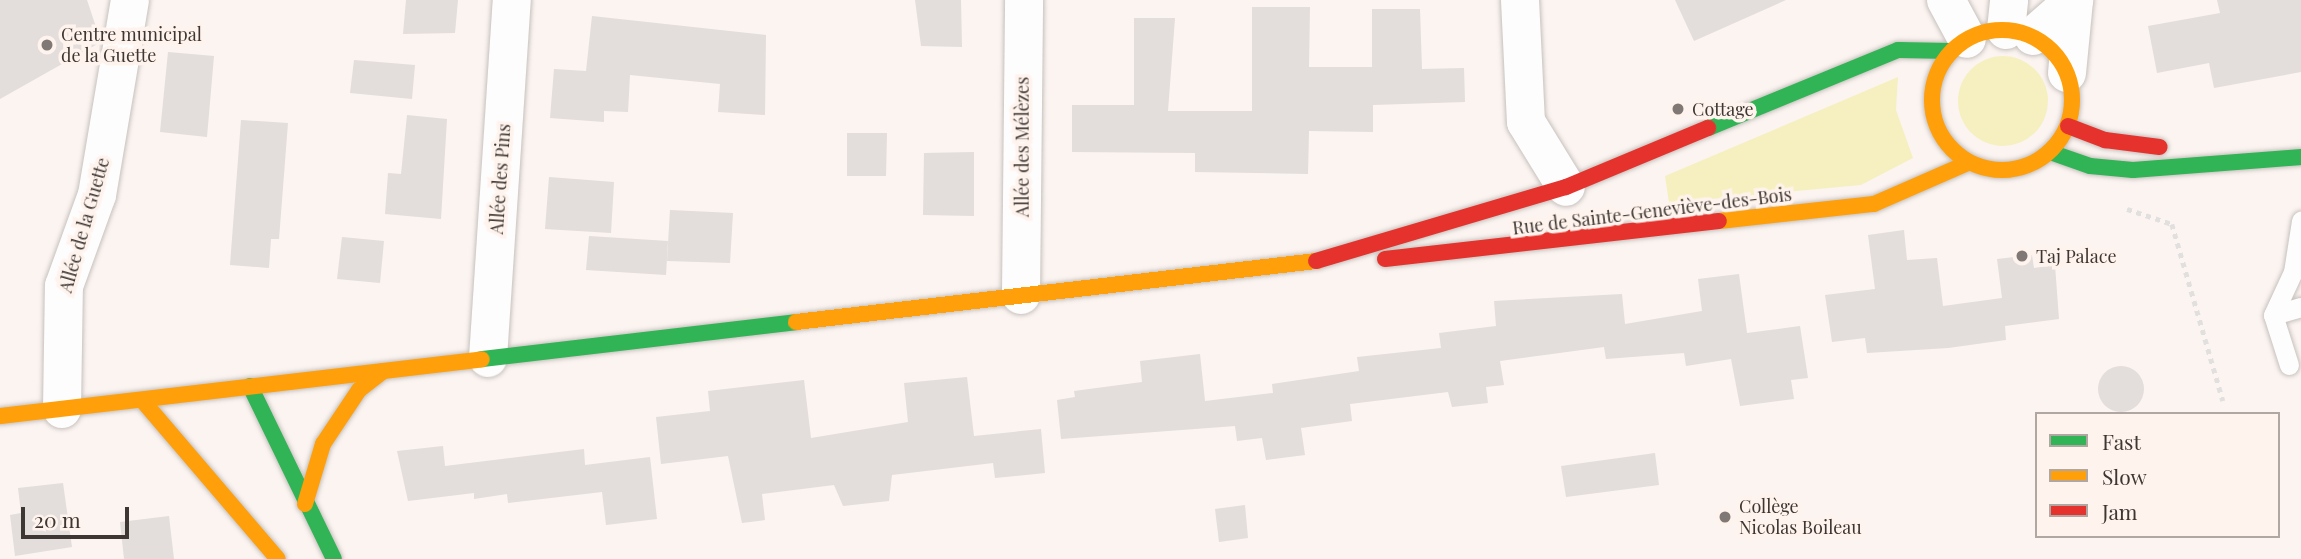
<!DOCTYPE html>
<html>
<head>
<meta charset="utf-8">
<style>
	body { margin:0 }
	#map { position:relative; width:2301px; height:559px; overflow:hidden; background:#fbf4f1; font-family:"Playfair Display",serif }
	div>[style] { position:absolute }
	.green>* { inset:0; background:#f6f0c1 }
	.round { border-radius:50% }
	.building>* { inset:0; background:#e3dddb }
	.path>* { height:4.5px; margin-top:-2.25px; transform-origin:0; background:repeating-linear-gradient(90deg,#e2e0df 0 5px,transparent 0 10px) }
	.roads { filter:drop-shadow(0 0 2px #c7c1bd) drop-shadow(0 0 2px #c7c1bd) }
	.lane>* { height:19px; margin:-9.5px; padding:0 9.5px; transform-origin:9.5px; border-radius:9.5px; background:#fefdfd }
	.street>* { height:38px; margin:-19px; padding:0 19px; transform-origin:19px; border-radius:19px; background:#fefdfd }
	.fast>* { height:16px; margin:-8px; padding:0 8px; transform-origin:8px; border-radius:8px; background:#30b455 }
	.slow>* { height:16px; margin:-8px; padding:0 8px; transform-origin:8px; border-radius:8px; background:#ff9f0a }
	.slow>.ring { margin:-8px; padding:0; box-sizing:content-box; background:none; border:16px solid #ff9f0a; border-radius:50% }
	.jam>* { height:16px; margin:-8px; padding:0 8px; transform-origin:8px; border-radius:8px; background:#e5322d }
	.dots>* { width:19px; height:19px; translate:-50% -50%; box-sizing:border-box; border:4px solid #fff3ed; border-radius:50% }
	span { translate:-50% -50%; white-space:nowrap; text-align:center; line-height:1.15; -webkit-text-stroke:7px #fff3ed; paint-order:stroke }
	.poi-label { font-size:18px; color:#3d3632 }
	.left { translate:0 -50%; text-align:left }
	.street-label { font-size:18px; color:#3d3632 }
	.legend { position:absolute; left:2035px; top:412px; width:245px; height:126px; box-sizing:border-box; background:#fff3ed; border:2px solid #b1a7a2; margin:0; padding:9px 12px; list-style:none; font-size:21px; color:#3d3632 }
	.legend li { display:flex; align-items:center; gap:14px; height:35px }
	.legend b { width:35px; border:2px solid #b1a7a2 }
	.scale { position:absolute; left:21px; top:507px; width:108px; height:32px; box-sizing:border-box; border:4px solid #3d3632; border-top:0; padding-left:9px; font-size:21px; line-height:24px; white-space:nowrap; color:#3d3632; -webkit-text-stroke:5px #fff3ed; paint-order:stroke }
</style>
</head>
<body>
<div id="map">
	<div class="green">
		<i class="round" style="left:1958px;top:56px;width:90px;height:90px"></i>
		<i style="clip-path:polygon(1898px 77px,1896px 110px,1913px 158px,1861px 185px,1669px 203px,1665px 176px)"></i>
	</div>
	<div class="building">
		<i style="clip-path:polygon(0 0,87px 0,101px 42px,0 99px)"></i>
		<i style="clip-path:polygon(406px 0,458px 0,455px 33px,403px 34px)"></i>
		<i style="clip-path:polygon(915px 0,961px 0,962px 47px,921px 46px)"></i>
		<i style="clip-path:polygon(1675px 0,1786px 0,1694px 41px)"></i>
		<i style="clip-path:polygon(2217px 0,2301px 0,2301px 72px,2214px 88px,2209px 63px,2157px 73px,2148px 26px,2220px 13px)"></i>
		<i style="clip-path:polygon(1252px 7px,1310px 7px,1309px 67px,1372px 67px,1372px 9px,1420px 9px,1422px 69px,1464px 68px,1465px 102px,1373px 105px,1373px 132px,1309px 131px,1308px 174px,1195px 172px,1195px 153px,1072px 152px,1072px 105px,1134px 105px,1134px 18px,1175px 18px,1168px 111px,1252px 111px)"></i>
		<i style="clip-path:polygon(592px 16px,766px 35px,765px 115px,718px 112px,720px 84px,630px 75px,628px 112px,604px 111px,604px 122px,550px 118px,554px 69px,586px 71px)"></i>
		<i style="clip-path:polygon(168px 52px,214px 56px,207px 137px,160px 132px)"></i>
		<i style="clip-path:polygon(354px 60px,415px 65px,412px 99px,350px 93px)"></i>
		<i style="clip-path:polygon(407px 115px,447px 119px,441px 219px,385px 214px,388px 173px,401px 174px)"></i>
		<i style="clip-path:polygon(241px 120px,288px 123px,279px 239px,271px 239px,269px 268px,230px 265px)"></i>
		<i style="clip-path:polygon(847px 133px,887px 133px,886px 176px,847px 176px)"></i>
		<i style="clip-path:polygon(974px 152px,974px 216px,923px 215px,924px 153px)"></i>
		<i style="clip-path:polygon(549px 177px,614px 182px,611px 233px,545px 229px)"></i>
		<i style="clip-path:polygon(670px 210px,733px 213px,730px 263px,667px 261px)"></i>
		<i style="clip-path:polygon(1904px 230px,1907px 260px,1937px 258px,1943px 306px,2002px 298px,1997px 259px,2032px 255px,2034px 268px,2055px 265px,2059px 319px,2005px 326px,2006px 340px,1948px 348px,1867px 353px,1865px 338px,1832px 342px,1825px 295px,1875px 289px,1868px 235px)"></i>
		<i style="clip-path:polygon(589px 236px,668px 241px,666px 275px,586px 270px)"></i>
		<i style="clip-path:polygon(342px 237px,384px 241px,380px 283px,337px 279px)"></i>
		<i style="clip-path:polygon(1739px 274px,1747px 333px,1800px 326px,1808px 378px,1791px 380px,1794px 399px,1740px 406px,1731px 359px,1686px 366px,1684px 353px,1606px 359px,1604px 347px,1500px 361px,1504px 385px,1486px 387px,1488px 403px,1452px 407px,1448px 392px,1350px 404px,1352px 421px,1301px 428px,1305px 455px,1266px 460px,1262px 438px,1237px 441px,1235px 426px,1061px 439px,1057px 400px,1075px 397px,1074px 391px,1142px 382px,1140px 361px,1200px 354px,1205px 401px,1273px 393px,1272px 384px,1359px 371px,1357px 357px,1441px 348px,1439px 333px,1496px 326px,1494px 301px,1622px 294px,1625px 324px,1702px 311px,1698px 279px)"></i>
		<i class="round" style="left:2098px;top:366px;width:46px;height:46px"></i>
		<i style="clip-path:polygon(967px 377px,974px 436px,1041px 429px,1045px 473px,995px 478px,993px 463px,892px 475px,889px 501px,843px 506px,834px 485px,762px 494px,765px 520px,742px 523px,728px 456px,661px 464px,656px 417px,710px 411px,708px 391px,804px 380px,811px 438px,908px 422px,904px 383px)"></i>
		<i style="clip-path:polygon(443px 446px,445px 466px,584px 449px,585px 465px,650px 457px,657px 519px,606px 525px,602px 492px,508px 503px,507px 494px,474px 499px,474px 493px,408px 501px,397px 451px)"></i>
		<i style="clip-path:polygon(1655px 453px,1659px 485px,1566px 497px,1561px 466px)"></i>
		<i style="clip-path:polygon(63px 483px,72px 547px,15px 556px,10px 515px,21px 513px,18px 488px)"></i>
		<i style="clip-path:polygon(1245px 505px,1248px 538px,1219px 542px,1215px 509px)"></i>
		<i style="clip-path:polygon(169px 516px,174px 559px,124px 559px,120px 522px)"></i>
	</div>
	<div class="path">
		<i style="left:2127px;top:209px;width:47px;rotate:18.4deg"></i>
		<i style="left:2172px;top:224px;width:184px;rotate:73.9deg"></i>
	</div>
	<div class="roads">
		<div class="lane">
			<i style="left:2273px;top:315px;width:29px;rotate:-16deg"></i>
			<i style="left:2289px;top:365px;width:52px;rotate:-107.7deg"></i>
			<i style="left:2273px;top:315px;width:47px;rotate:-65.1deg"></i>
			<i style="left:2293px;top:272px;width:52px;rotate:-81.1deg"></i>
		</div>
		<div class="street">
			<i style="left:1520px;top:0;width:122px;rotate:87.2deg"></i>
			<i style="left:1526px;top:122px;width:76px;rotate:58.4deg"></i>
			<i style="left:1946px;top:0;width:44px;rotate:61.7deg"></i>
			<i style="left:2006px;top:30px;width:30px;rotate:-84deg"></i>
			<i style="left:2033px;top:36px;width:55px;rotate:-41.3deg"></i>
			<i style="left:2067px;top:73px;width:73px;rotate:-84.5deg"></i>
			<i style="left:1021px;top:295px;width:295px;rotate:-89.4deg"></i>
			<i style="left:488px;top:358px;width:359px;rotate:-86.2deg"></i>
			<i style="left:62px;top:409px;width:123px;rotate:-89.1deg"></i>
			<i style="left:64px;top:286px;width:97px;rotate:-70.1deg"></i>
			<i style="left:97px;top:195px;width:198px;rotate:-80.4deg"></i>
		</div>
		<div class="fast">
			<i style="left:1708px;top:128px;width:205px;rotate:-22.3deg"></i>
			<i style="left:1898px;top:50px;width:53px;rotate:1.1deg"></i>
			<i style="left:2050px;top:152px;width:42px;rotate:19.3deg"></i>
			<i style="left:2090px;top:166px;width:43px;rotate:5.3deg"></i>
			<i style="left:2133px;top:170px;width:169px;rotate:-4.4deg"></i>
			<i style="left:482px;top:359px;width:316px;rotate:-6.7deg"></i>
			<i style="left:250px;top:386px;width:192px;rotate:64.1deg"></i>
		</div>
		<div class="slow">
			<i class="ring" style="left:1932px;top:30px;width:124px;height:124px"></i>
			<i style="left:1719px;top:221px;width:156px;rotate:-6.3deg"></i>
			<i style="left:1874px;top:204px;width:103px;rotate:-23.6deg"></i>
			<i style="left:796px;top:322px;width:524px;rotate:-6.69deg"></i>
			<i style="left:142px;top:400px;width:209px;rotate:49.5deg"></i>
			<i style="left:0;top:416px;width:485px;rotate:-6.7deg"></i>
			<i style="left:305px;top:504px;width:63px;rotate:-73.3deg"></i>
			<i style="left:323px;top:444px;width:65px;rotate:-56.3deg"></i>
			<i style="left:359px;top:390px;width:31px;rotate:-38deg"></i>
		</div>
		<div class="jam">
			<i style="left:2068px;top:126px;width:40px;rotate:21deg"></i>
			<i style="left:2105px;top:140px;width:55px;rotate:7.3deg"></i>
			<i style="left:1385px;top:259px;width:336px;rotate:-6.5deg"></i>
			<i style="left:1316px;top:261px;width:261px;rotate:-16.5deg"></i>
			<i style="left:1566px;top:187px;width:154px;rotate:-22.6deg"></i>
		</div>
	</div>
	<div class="dots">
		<i style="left:47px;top:45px;background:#807875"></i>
		<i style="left:1678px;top:109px;background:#807875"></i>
		<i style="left:2022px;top:256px;background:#807875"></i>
		<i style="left:1725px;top:517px;background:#807875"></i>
	</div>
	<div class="poi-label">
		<span class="left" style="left:61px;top:45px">Centre municipal<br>de la Guette</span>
		<span class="left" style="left:1692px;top:109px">Cottage</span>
		<span class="left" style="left:2036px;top:256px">Taj Palace</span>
		<span class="left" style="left:1739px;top:517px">Collège<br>Nicolas Boileau</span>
	</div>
	<div class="street-label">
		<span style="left:1022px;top:147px;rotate:-90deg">Allée des Mélèzes</span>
		<span style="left:500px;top:179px;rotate:-86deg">Allée des Pins</span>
		<span style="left:1652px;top:211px;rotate:-7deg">Rue de Sainte-Geneviève-des-Bois</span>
		<span style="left:84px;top:225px;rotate:-74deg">Allée de la Guette</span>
	</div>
	<ul class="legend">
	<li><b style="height:9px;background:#30b455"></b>Fast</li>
	<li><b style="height:9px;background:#ff9f0a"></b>Slow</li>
	<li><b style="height:9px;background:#e5322d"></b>Jam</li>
	</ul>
	<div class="scale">20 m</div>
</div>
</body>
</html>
